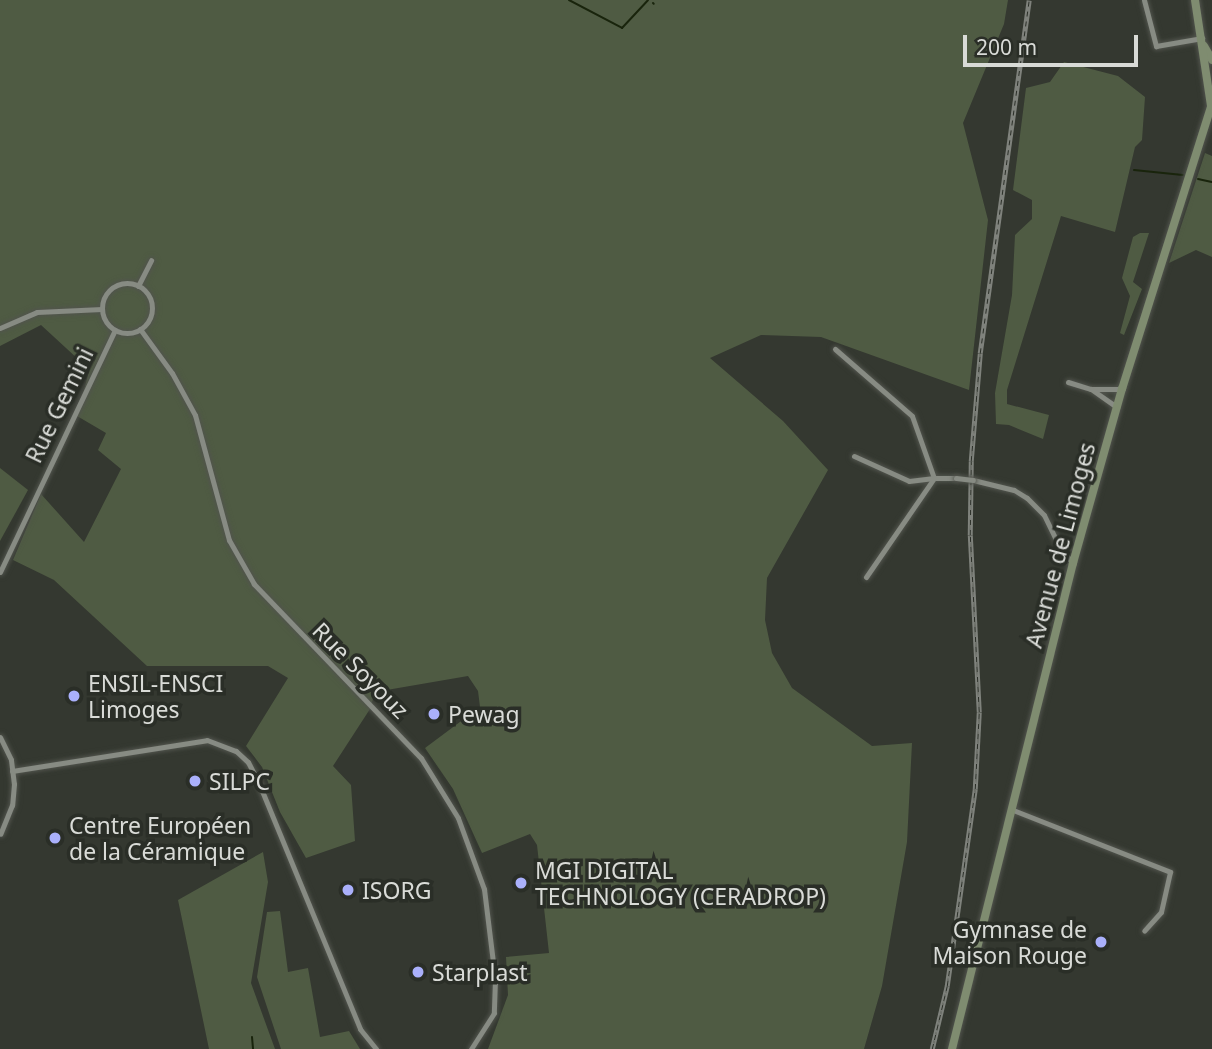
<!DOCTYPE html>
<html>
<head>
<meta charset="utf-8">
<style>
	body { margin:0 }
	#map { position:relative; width:1212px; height:1049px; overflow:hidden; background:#343830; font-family:"Noto Sans",sans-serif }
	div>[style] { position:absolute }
	.green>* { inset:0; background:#4f5b43 }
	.stream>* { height:2px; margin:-1px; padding:0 1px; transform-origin:1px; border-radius:1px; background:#19240c }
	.roads { filter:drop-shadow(0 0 2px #51544d) drop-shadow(0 0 2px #51544d) }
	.street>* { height:5px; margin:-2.5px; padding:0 2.5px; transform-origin:2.5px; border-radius:2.5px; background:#878b83 }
	.street>.ring { margin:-2.5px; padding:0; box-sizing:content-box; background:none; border:5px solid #878b83; border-radius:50% }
	.secondary>* { height:8px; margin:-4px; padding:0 4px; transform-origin:4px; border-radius:4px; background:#7f8c70 }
	.rail>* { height:4.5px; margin-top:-2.25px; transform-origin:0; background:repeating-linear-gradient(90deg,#2a2e27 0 5px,#7f827c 0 10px); box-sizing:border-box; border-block:2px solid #7f827c }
	.bridges { filter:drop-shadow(0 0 2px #51544d) drop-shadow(0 0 2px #51544d) }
	.street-bridge>* { height:5px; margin:-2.5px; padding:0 2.5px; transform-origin:2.5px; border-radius:2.5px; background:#878b83 }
	.dots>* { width:19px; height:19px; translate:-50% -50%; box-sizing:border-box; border:4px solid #2a2e27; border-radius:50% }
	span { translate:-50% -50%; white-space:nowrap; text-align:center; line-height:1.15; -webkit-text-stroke:7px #2a2e27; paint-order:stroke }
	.street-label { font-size:23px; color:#d9dbd7 }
	.poi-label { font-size:23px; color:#d9dbd7 }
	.left { translate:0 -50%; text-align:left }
	.right { translate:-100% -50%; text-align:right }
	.scale { position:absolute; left:963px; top:35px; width:175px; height:32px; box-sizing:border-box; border:4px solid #d9dbd7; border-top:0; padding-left:9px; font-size:21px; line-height:24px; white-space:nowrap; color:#d9dbd7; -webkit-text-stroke:5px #2a2e27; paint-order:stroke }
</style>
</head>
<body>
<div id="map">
	<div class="green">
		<i style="clip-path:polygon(0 0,1008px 0,1004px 24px,963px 123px,988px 220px,969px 390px,821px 337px,761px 335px,710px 358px,783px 421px,828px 470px,767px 578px,765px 620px,772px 653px,792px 688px,872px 746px,912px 743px,907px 842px,882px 986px,864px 1049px,488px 1049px,508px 995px,506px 957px,549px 953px,537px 845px,530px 834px,482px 853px,453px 789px,425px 748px,480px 707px,478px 691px,468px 676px,375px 692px,370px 709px,333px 766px,351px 785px,355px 841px,306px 858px,280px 812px,262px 767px,246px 746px,288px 678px,268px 666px,147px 666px,54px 580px,13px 560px,41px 494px,84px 542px,121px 469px,98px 450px,106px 433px,77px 416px,94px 353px,88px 361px,79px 360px,41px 325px,0 346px)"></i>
		<i style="clip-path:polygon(1064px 62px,1118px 76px,1145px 97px,1142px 140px,1135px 147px,1115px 232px,1061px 216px,1007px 390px,1007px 404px,1049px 415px,1043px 439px,1009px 425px,996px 424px,995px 393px,1012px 295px,1015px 235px,1032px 219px,1032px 200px,1013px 190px,1026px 88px,1050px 82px)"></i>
		<i style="clip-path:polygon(1205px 153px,1212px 156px,1212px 257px,1196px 250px,1169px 263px)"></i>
		<i style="clip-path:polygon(1140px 233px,1149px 233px,1133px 282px,1142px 289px,1124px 335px,1120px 333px,1130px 296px,1122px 278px,1133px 237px)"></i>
		<i style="clip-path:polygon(0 468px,28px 490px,0 541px)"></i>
		<i style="clip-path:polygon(263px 852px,268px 882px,251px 983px,275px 1049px,209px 1049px,178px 900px)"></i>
		<i style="clip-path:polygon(280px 911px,288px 972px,308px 968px,320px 1037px,349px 1031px,360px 1049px,281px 1049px,257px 977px,267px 912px)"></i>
	</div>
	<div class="stream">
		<i style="left:569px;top:0;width:60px;rotate:27.8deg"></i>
		<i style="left:622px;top:28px;width:38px;rotate:-47deg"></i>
		<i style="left:653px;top:3px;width:1px;rotate:45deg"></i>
		<i style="left:1134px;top:170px;width:49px;rotate:5.8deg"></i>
		<i style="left:1198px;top:179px;width:14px;rotate:12deg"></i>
		<i style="left:252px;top:1037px;width:12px;rotate:85deg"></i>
	</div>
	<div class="roads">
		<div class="street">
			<i style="left:1144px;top:0;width:48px;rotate:75.4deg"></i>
			<i style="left:1156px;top:46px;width:47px;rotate:-9.9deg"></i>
			<i class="ring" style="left:102px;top:283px;width:45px;height:45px"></i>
			<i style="left:138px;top:286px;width:29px;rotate:-63deg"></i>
			<i style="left:0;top:328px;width:40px;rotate:-23.4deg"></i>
			<i style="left:37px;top:312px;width:65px;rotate:-2.6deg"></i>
			<i style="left:140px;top:329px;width:54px;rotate:54deg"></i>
			<i style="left:172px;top:373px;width:48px;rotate:61.3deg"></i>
			<i style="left:195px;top:415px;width:130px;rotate:74.8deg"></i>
			<i style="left:229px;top:540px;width:51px;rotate:60.4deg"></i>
			<i style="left:254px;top:584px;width:241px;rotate:46.2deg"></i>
			<i style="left:421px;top:758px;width:70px;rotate:58.3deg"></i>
			<i style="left:458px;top:818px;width:76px;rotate:69.9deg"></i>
			<i style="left:484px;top:889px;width:91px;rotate:83deg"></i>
			<i style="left:495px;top:979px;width:34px;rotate:92deg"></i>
			<i style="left:494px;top:1013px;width:43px;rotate:122.6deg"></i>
			<i style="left:835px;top:349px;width:102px;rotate:41deg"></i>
			<i style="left:912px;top:416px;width:66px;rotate:70.5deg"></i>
			<i style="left:934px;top:478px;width:22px"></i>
			<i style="left:1068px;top:382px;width:24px;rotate:17deg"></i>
			<i style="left:1091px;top:389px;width:31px"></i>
			<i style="left:1091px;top:389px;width:32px;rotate:35deg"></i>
			<i style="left:854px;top:456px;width:60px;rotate:24.4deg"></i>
			<i style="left:909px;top:481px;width:25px;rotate:-7deg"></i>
			<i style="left:973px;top:480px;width:42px;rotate:13.7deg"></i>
			<i style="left:1014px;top:490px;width:15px;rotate:32deg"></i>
			<i style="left:1027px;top:498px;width:24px;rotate:45deg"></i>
			<i style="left:1044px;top:515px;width:39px;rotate:64deg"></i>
			<i style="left:1061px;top:550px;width:18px;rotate:47deg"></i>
			<i style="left:0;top:572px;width:268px;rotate:-64.6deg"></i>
			<i style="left:866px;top:577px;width:120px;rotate:-55.5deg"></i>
			<i style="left:0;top:737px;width:25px;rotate:64deg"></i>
			<i style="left:11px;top:760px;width:24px;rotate:83deg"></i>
			<i style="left:14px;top:784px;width:21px;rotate:95deg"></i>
			<i style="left:12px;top:805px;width:31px;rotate:112deg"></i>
			<i style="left:12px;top:771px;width:197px;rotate:-9deg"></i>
			<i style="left:207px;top:740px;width:31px;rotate:21deg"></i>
			<i style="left:236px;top:751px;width:16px;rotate:43deg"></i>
			<i style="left:248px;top:762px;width:27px;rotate:63deg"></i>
			<i style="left:260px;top:786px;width:263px;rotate:67.6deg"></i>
			<i style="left:360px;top:1029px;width:26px;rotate:51deg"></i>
			<i style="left:1013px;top:810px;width:169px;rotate:21.5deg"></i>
			<i style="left:1170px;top:872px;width:41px;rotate:102.7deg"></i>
			<i style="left:1161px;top:912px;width:25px;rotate:132deg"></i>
		</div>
		<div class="secondary">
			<i style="left:1204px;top:46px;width:16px;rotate:60deg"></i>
			<i style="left:952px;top:1049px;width:501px;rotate:-76.02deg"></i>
			<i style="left:1073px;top:563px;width:181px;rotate:-74.3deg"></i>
			<i style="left:1122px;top:389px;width:297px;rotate:-72.5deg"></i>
			<i style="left:1211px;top:106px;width:107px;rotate:-98.6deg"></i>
		</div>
	</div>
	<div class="rail">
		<i style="left:932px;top:1049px;width:65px;rotate:-76.6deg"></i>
		<i style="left:947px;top:986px;width:199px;rotate:-81.9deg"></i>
		<i style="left:975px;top:789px;width:77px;rotate:-87deg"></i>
		<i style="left:979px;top:712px;width:177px;rotate:-92.9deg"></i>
		<i style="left:970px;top:535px;width:74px;rotate:-89.2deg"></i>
		<i style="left:971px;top:461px;width:108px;rotate:-85.2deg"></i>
		<i style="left:980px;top:353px;width:356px;rotate:-82.1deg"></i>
	</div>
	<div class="bridges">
		<div class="street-bridge">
			<i style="left:956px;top:478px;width:17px;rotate:7deg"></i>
		</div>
	</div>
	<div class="dots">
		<i style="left:74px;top:696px;background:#aab0fb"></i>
		<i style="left:434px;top:714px;background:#aab0fb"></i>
		<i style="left:195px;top:781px;background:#aab0fb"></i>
		<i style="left:55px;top:838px;background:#aab0fb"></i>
		<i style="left:521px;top:883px;background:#aab0fb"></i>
		<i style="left:348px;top:890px;background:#aab0fb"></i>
		<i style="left:1101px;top:942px;background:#aab0fb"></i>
		<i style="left:418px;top:972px;background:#aab0fb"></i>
	</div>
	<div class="street-label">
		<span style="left:59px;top:405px;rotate:-64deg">Rue Gemini</span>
		<span style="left:1060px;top:545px;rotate:-75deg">Avenue de Limoges</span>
		<span style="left:361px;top:670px;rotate:45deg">Rue Soyouz</span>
	</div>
	<div class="poi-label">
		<span class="left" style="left:88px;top:696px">ENSIL-ENSCI<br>Limoges</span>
		<span class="left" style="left:448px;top:714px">Pewag</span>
		<span class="left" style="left:209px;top:781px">SILPC</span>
		<span class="left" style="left:69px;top:838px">Centre Européen<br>de la Céramique</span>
		<span class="left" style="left:535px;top:883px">MGI DIGITAL<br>TECHNOLOGY (CERADROP)</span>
		<span class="left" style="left:362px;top:890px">ISORG</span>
		<span class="right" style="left:1087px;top:942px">Gymnase de<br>Maison Rouge</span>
		<span class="left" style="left:432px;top:972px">Starplast</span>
	</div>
	<div class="scale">200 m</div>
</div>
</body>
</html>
